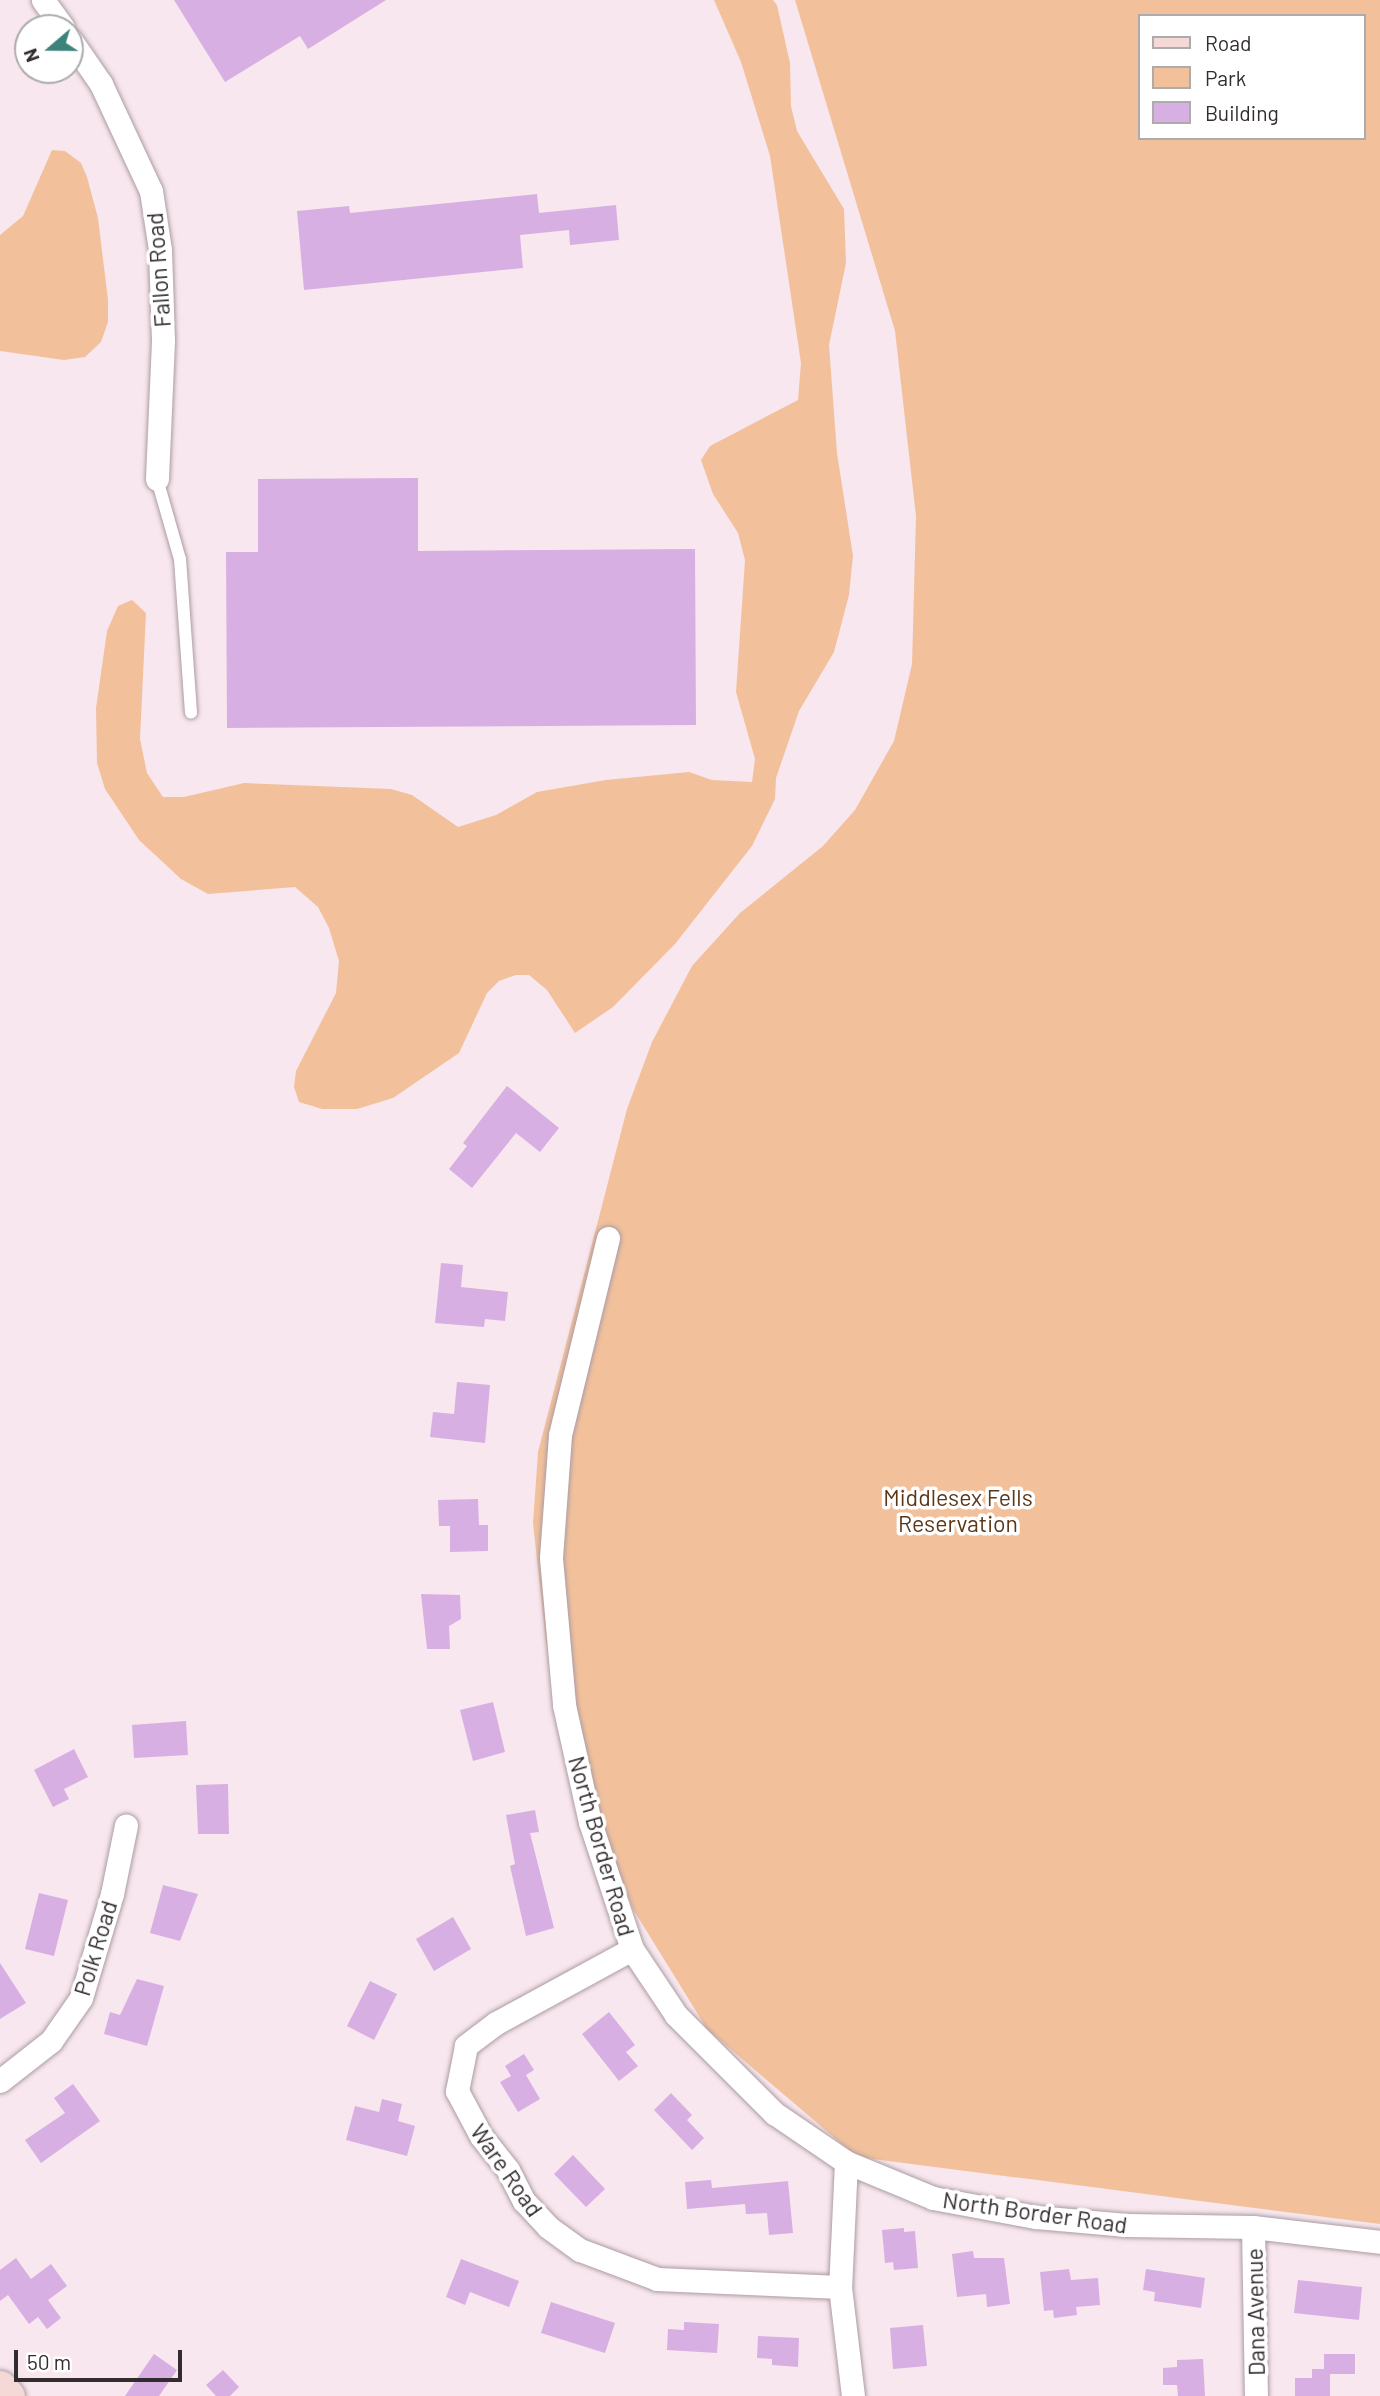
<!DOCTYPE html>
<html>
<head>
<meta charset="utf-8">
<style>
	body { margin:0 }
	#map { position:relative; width:1380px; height:2396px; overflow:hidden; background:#f8e7ee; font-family:Barlow,sans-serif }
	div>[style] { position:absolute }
	.green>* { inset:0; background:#f2c19c }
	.building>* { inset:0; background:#d7afe3 }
	.roads { filter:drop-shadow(0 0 2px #ac9ca3) drop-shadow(0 0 2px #ac9ca3) }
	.lane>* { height:12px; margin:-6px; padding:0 6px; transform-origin:6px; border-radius:6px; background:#fff }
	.street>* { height:23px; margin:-11.5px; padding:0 11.5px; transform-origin:11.5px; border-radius:11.5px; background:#fff }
	.secondary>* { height:33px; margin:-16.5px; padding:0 16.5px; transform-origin:16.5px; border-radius:16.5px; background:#f4d9d6 }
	span { translate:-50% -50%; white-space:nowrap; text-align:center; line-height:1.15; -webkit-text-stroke:7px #fff; paint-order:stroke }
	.street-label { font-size:23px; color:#332c2f }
	.park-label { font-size:23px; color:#5b3617 }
	.legend { position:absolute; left:1138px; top:14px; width:228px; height:126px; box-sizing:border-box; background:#fff; border:2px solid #adabac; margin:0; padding:9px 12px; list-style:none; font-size:21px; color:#332c2f }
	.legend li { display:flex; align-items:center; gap:14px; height:35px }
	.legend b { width:35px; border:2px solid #adabac }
	.north { position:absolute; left:14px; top:14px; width:70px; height:70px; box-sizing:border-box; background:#fff; border:2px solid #adabac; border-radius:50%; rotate:250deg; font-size:19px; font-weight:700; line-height:28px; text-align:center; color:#332c2f }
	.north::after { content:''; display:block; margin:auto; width:24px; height:32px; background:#3d837b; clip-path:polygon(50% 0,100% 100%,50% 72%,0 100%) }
	.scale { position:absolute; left:14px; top:2350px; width:168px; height:32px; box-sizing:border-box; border:4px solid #332c2f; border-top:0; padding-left:9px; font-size:21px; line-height:24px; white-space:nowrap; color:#332c2f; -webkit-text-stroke:5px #fff; paint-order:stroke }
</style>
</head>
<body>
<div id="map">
	<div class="green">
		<i style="clip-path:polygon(714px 0,773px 0,777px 5px,790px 63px,791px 106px,797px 131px,844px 209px,846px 263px,829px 345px,837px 453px,853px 556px,849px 595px,834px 652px,799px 711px,776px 778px,775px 799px,752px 846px,675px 944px,613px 1007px,575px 1033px,547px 990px,529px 975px,516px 975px,499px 981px,487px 993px,459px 1053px,393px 1098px,357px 1109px,322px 1109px,299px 1102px,294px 1087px,296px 1071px,336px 993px,339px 961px,329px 928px,318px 907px,295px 887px,208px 894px,181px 879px,139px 840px,105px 789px,97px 763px,96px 708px,107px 631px,118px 606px,132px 600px,146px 613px,140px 739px,147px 773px,163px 797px,184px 797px,244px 783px,391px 789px,412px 795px,458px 827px,496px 815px,537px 792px,606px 780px,689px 772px,712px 780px,752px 782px,755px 759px,736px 692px,745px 560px,738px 533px,713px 494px,701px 460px,710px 446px,798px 400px,801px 363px,770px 156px,741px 62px)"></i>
		<i style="clip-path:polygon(evenodd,795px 0,1380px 0,1380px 2224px,857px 2157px,707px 2029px,633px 1909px,569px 1740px,546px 1642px,533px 1523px,538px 1452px,627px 1109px,652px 1042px,692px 966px,740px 913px,823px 846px,855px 810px,894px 741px,912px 664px,916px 516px,895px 331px,795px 0,1140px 16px,1364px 16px,1364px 138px,1140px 138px,1140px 16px)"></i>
		<i style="clip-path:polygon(52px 150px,65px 151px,81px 163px,87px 177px,98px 218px,108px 300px,108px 322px,101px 342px,85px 357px,64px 360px,0 351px,0 235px,23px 216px)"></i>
	</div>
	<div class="building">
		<i style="clip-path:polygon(174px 0,386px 0,308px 49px,300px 36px,225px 82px)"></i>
		<i style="clip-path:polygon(537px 194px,539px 213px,616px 205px,619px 240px,570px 245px,569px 230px,520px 235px,523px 268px,304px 290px,297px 211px,349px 206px,350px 213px)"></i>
		<i style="clip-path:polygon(418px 478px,418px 551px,695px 549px,696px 725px,227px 728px,226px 552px,258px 552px,258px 479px)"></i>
		<i style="clip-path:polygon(507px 1086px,559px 1128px,540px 1152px,516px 1133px,472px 1188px,449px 1169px,467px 1146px,463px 1143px)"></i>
		<i style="clip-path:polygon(441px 1263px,463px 1265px,461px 1287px,508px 1292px,505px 1321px,485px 1319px,484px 1327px,435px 1323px)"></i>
		<i style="clip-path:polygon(457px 1382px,490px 1385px,485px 1443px,430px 1437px,433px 1412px,454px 1414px)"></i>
		<i style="clip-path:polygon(478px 1499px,479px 1525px,488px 1525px,488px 1551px,450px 1552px,450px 1526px,439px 1526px,438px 1500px)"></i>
		<i style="clip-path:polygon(421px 1594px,460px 1595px,461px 1619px,449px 1626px,450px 1649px,427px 1649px)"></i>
		<i style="clip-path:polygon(493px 1702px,505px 1752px,473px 1761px,460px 1710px)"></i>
		<i style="clip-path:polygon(186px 1721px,188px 1755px,134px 1758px,132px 1725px)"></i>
		<i style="clip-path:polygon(74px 1749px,88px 1777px,64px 1789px,69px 1799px,53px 1807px,34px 1770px)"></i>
		<i style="clip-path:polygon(228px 1784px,229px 1834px,198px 1834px,196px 1785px)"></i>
		<i style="clip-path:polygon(535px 1810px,539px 1832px,530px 1833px,554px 1928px,526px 1936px,510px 1866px,515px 1864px,506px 1815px)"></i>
		<i style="clip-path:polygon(163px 1885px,198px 1894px,180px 1941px,150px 1933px)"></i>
		<i style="clip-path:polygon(39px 1893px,68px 1900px,54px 1956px,25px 1949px)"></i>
		<i style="clip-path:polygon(453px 1917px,471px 1949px,434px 1971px,416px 1939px)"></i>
		<i style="clip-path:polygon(0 1963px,26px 2003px,0 2019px)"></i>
		<i style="clip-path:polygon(137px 1979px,164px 1986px,147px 2046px,104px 2034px,110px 2012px,120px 2015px)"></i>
		<i style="clip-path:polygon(370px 1981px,397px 1994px,374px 2040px,347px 2026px)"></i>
		<i style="clip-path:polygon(609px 2012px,635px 2045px,626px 2052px,638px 2066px,619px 2081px,582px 2034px)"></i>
		<i style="clip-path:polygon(524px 2054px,534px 2070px,526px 2075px,540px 2099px,518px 2112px,500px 2082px,511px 2076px,505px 2066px)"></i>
		<i style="clip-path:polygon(73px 2084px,100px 2121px,41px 2163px,25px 2140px,65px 2113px,54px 2098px)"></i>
		<i style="clip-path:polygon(671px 2093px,692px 2115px,687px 2120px,704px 2138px,692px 2150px,654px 2110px)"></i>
		<i style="clip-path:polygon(382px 2099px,402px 2104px,398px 2121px,415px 2126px,407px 2156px,346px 2140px,355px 2106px,379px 2112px)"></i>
		<i style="clip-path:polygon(573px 2155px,605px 2189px,586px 2207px,554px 2174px)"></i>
		<i style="clip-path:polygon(711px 2180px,712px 2188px,788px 2181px,793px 2233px,769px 2235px,767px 2213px,746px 2214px,745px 2204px,687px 2209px,685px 2182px)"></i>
		<i style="clip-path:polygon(904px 2228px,904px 2232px,915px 2231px,918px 2268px,894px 2270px,893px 2262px,885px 2263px,882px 2230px)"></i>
		<i style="clip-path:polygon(973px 2251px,974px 2258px,1004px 2258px,1010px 2304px,987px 2307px,986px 2294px,957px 2297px,952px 2254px)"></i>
		<i style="clip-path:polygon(16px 2258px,31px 2279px,51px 2264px,67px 2286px,48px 2300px,61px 2318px,47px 2329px,38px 2317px,29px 2324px,8px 2295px,0 2301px,0 2270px)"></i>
		<i style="clip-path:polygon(461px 2259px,519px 2281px,509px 2307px,470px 2292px,465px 2305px,446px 2297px)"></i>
		<i style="clip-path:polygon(1069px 2269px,1071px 2280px,1098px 2278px,1100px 2305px,1076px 2307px,1077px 2315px,1054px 2318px,1053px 2310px,1044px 2311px,1040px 2272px)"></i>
		<i style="clip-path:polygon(1146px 2269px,1205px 2278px,1201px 2308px,1154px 2301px,1155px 2292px,1143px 2290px)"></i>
		<i style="clip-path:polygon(1298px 2280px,1362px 2287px,1359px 2320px,1294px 2313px)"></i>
		<i style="clip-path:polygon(551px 2302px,615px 2323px,605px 2353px,541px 2333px)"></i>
		<i style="clip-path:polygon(684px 2322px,719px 2324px,717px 2353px,667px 2350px,668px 2329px,684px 2330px)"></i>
		<i style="clip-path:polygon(923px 2325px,927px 2366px,893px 2369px,890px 2328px)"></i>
		<i style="clip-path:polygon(758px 2336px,799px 2338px,798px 2367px,772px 2365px,772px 2359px,757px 2358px)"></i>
		<i style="clip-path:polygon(154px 2354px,177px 2370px,159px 2396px,125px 2396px)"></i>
		<i style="clip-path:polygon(1324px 2354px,1355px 2354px,1355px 2374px,1330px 2374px,1330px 2396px,1295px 2396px,1295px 2378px,1312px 2378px,1312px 2369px,1324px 2369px)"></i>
		<i style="clip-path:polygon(1203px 2359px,1205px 2396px,1178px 2396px,1177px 2385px,1163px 2385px,1163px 2368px,1177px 2367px,1177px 2360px)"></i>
		<i style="clip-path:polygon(223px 2370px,239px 2387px,230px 2396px,216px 2396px,206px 2385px)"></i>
	</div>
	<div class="roads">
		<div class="lane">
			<i style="left:157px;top:479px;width:83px;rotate:74deg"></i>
			<i style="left:180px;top:559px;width:154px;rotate:85.9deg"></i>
		</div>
		<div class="street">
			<i style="left:43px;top:0;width:34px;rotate:54deg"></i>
			<i style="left:70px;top:39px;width:55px;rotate:55.4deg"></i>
			<i style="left:101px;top:84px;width:118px;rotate:65deg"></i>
			<i style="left:151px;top:191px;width:60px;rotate:81.3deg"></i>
			<i style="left:160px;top:250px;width:91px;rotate:88.1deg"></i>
			<i style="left:163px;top:341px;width:138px;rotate:92.5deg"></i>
			<i style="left:608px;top:1238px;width:203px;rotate:103.7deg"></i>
			<i style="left:560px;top:1435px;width:123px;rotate:94.2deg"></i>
			<i style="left:551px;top:1558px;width:148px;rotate:84.9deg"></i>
			<i style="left:564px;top:1705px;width:120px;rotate:77.5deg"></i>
			<i style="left:590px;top:1822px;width:134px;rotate:71.7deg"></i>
			<i style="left:632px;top:1949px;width:79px;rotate:56.3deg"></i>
			<i style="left:676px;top:2015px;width:139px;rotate:45deg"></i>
			<i style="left:774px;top:2113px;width:87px;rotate:34.2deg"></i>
			<i style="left:846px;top:2162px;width:94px;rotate:22.5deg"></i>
			<i style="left:933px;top:2198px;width:105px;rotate:10.5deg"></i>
			<i style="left:1036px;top:2217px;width:91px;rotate:5deg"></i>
			<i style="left:1127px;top:2225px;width:126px;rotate:0.9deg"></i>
			<i style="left:1253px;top:2227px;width:128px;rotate:6.7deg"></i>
			<i style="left:632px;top:1949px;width:155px;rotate:151.4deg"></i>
			<i style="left:496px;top:2023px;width:38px;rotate:143deg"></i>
			<i style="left:466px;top:2046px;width:46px;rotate:101.3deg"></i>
			<i style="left:457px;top:2091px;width:51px;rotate:61.9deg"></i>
			<i style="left:481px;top:2136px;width:43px;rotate:51.5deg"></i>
			<i style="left:508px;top:2170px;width:35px;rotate:63deg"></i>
			<i style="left:524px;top:2201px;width:35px;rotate:47deg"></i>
			<i style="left:548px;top:2227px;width:39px;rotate:36deg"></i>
			<i style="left:580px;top:2250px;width:82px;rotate:20.6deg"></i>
			<i style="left:657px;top:2279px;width:183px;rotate:2.5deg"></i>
			<i style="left:0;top:2081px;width:65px;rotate:-38.1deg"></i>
			<i style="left:51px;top:2041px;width:52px;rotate:-55.1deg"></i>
			<i style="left:81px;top:1998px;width:109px;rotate:-73.4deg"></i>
			<i style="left:112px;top:1894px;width:70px;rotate:-78.5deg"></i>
			<i style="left:846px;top:2162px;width:125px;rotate:92.7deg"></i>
			<i style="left:840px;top:2287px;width:110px;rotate:83.2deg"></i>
			<i style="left:1253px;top:2227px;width:169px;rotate:89deg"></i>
		</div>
		<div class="secondary">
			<i style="left:0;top:2387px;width:12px;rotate:48deg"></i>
		</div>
	</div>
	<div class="street-label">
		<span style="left:158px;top:270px;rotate:-94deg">Fallon Road</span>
		<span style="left:602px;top:1846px;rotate:74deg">North Border Road</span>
		<span style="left:95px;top:1948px;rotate:-73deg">Polk Road</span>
		<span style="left:507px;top:2170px;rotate:55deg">Ware Road</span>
		<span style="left:1035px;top:2212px;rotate:8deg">North Border Road</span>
		<span style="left:1255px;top:2312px;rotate:-91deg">Dana Avenue</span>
	</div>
	<div class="park-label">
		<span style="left:958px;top:1510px">Middlesex Fells<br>Reservation</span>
	</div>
	<ul class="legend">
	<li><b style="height:9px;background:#f4d9d6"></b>Road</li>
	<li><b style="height:19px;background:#f2c19c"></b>Park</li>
	<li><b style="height:19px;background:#d7afe3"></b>Building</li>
	</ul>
	<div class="north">N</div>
	<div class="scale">50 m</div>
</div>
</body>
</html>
